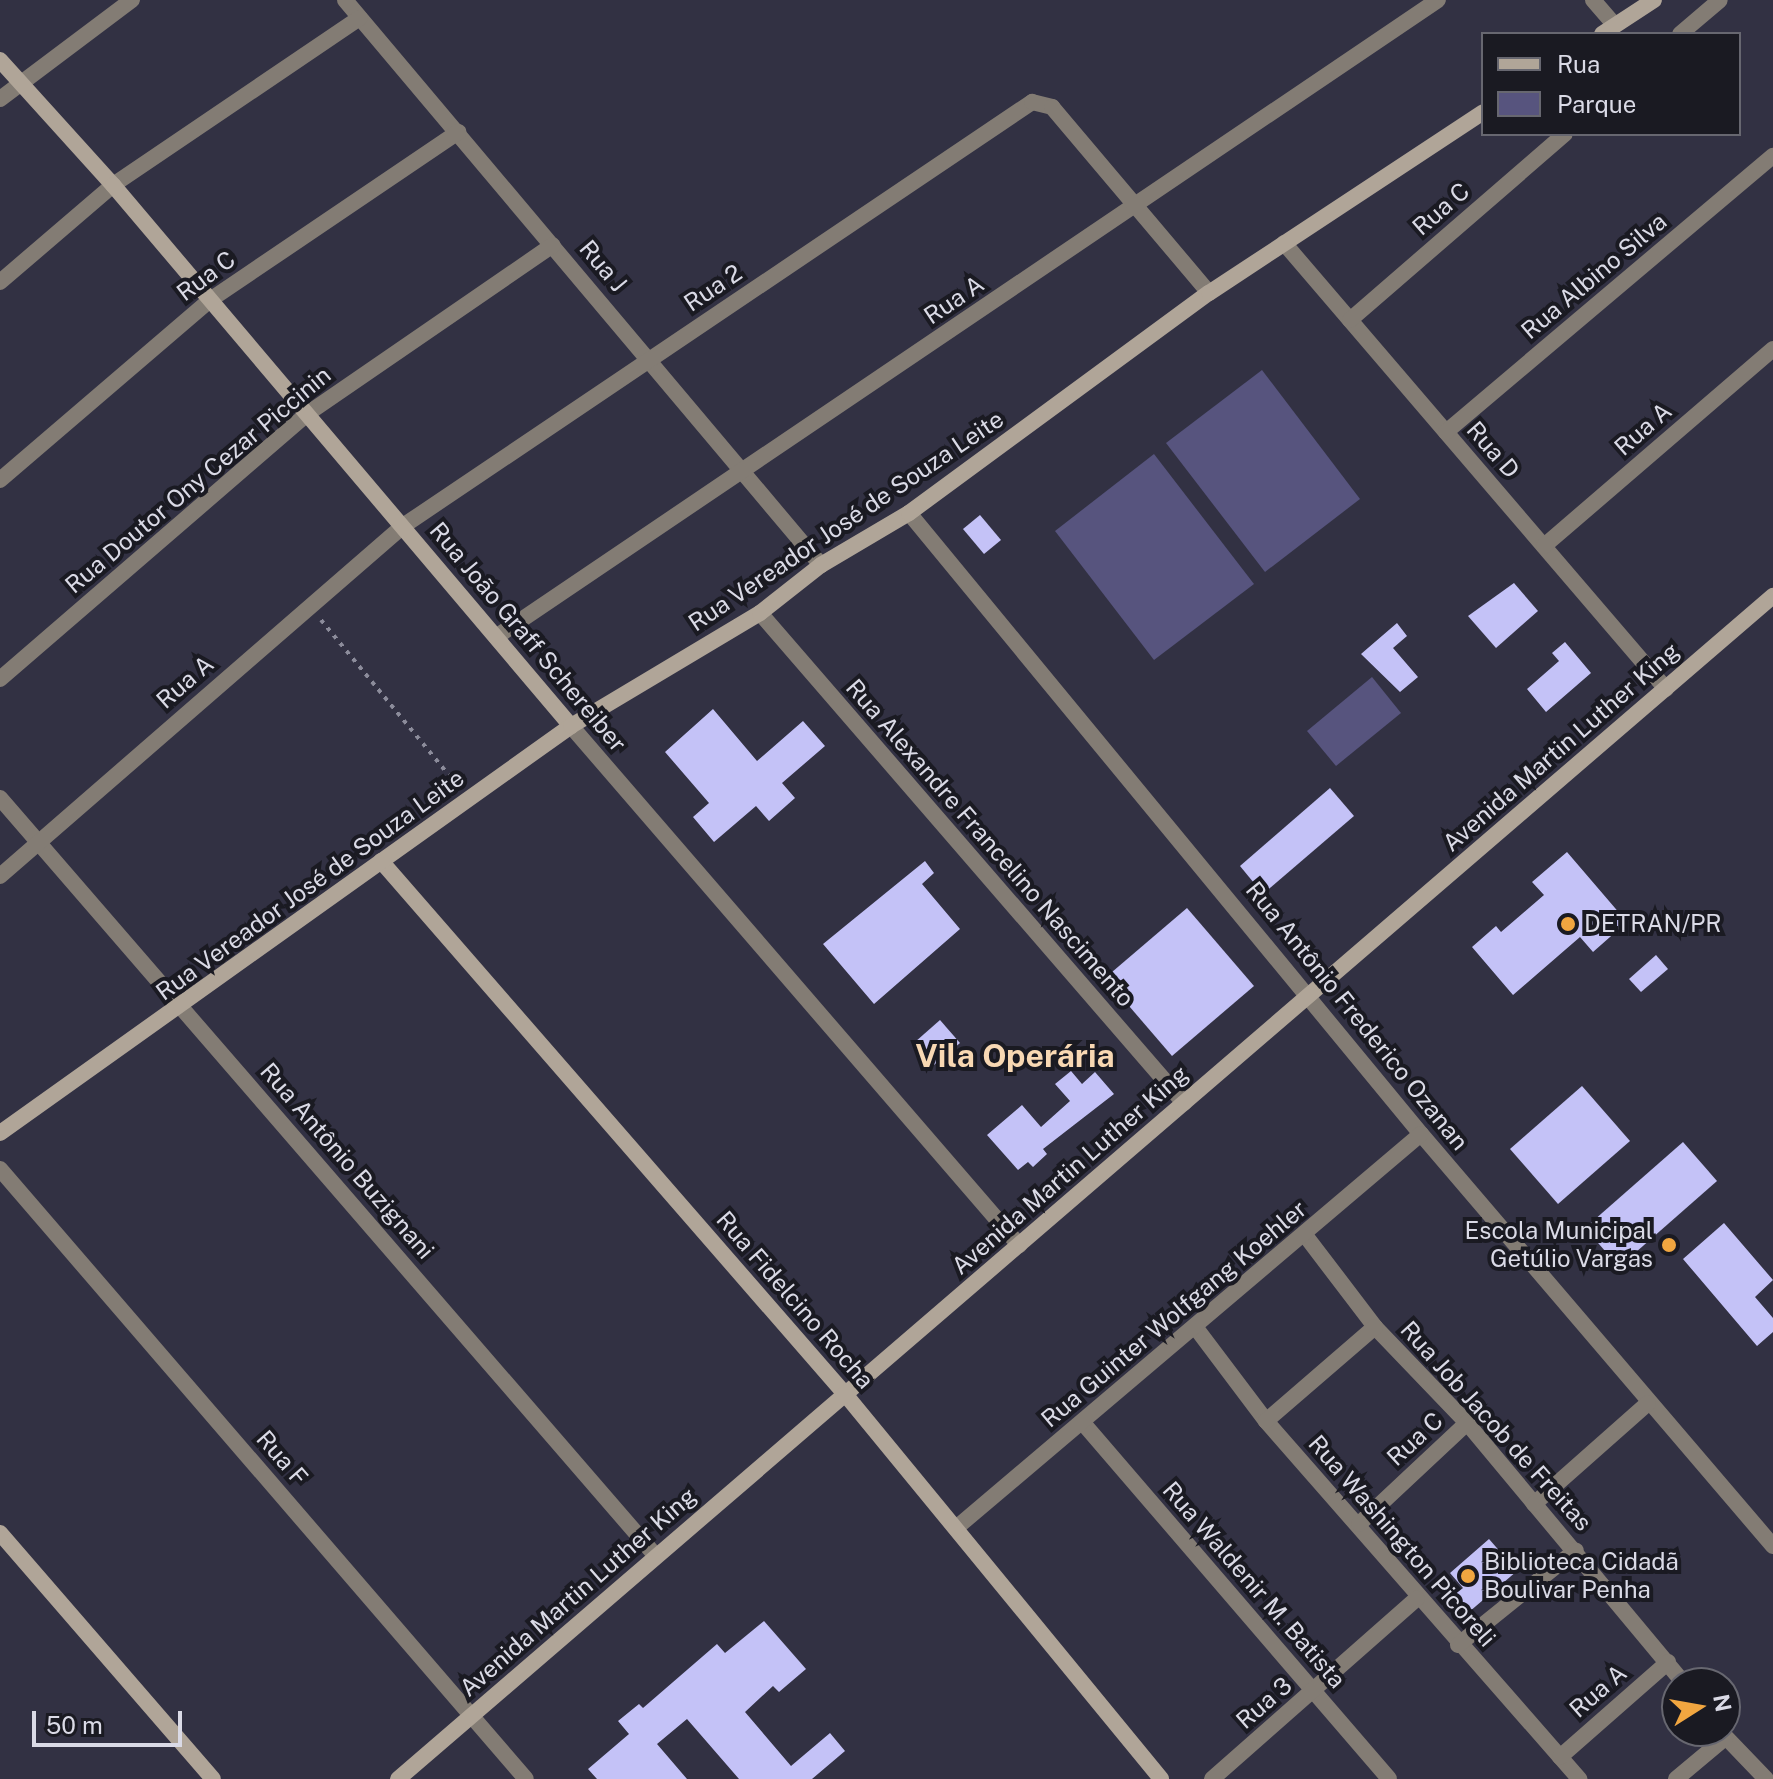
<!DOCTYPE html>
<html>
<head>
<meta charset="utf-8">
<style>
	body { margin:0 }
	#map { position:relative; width:1773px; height:1779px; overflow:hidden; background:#323143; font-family:"Public Sans",sans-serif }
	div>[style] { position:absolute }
	.green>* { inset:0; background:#57547e }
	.building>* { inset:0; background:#c4c2f7 }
	.path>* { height:4px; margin-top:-2px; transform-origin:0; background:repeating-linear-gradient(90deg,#8c8c9b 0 4px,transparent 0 10px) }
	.street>* { height:16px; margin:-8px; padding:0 8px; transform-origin:8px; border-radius:8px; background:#837c74 }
	.secondary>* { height:16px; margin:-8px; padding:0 8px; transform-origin:8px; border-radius:8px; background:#b0a598 }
	.dots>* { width:22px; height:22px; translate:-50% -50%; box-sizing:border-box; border:4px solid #1a1a22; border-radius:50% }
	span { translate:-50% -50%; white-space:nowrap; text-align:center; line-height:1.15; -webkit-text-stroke:8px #1a1a22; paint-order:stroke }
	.street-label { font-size:24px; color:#dadae6 }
	.poi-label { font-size:24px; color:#dadae6 }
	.left { translate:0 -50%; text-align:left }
	.right { translate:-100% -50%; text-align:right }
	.district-label { font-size:32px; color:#f8d8b3; font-weight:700 }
	.legend { position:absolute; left:1481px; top:32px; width:260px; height:104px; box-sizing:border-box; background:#1a1a22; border:2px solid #676770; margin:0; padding:10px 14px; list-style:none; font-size:24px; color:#dadae6 }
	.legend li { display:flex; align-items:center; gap:16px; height:40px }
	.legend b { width:40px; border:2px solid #676770 }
	.north { position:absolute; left:1661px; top:1667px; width:80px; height:80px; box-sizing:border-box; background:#1a1a22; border:2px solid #676770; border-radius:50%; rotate:79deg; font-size:22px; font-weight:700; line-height:32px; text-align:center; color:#dadae6 }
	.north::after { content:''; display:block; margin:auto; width:28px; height:36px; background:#f1a640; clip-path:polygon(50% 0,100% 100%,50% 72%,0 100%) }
	.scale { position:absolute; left:32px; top:1711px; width:150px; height:36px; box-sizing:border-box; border:4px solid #dadae6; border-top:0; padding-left:10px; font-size:24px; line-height:28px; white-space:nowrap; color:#dadae6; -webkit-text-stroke:6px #1a1a22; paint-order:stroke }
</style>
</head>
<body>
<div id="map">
	<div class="green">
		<i style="clip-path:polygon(1262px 370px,1360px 499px,1265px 572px,1166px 443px)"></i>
		<i style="clip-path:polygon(1154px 454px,1254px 584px,1154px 660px,1055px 531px)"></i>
		<i style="clip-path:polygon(1372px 677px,1401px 713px,1336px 766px,1307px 731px)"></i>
	</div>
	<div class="building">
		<i style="clip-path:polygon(980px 515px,1001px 540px,984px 554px,963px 529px)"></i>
		<i style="clip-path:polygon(1514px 583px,1538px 611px,1496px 648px,1468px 616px)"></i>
		<i style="clip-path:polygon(1397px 623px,1407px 636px,1393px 648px,1418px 677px,1400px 692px,1361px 654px)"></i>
		<i style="clip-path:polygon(1565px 642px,1591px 673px,1546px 712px,1527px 689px,1559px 661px,1552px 653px)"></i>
		<i style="clip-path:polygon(713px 709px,757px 761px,803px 721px,825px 746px,782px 783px,795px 798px,769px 821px,756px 806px,714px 842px,693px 817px,709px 803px,665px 752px)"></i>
		<i style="clip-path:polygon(1330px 788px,1354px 816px,1263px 894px,1240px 866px)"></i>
		<i style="clip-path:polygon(1567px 852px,1627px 922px,1593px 952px,1580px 937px,1513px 995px,1472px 947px,1496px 926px,1501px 932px,1544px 895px,1532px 882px)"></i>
		<i style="clip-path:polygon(925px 861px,934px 873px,922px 884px,960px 929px,874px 1004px,823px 944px)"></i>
		<i style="clip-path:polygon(1187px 908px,1254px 986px,1172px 1056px,1105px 978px)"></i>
		<i style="clip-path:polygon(1656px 955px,1668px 969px,1641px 992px,1629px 979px)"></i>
		<i style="clip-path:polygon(940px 1020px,960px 1043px,934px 1065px,915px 1042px)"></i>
		<i style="clip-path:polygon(1071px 1071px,1082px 1084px,1095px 1072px,1114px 1094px,1043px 1149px,1047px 1154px,1033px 1167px,1028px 1162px,1018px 1170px,987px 1135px,1022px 1105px,1041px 1127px,1070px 1101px,1055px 1084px)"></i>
		<i style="clip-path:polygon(1582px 1086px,1630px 1141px,1558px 1204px,1510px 1149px)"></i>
		<i style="clip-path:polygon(1683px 1142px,1717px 1181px,1619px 1267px,1585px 1228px)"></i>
		<i style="clip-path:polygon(1724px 1223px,1773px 1280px,1755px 1297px,1773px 1318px,1773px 1332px,1757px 1346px,1683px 1259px)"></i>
		<i style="clip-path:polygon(1489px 1539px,1517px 1571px,1469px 1612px,1454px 1595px,1463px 1588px,1450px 1573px)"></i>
		<i style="clip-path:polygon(764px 1621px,806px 1669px,779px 1692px,773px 1686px,745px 1712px,791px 1766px,830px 1733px,845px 1751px,812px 1779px,739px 1779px,687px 1719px,657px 1744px,687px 1779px,597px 1779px,588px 1769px,629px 1734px,618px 1721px,639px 1704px,643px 1708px,717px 1644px,725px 1653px)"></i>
	</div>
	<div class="path">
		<i style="left:321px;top:620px;width:215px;rotate:50.5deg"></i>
	</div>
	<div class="street">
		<i style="left:345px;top:0;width:739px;rotate:49.89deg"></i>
		<i style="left:1593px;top:0;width:33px;rotate:49deg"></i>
		<i style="left:1680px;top:34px;width:52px;rotate:-40.4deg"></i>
		<i style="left:0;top:99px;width:165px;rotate:-36.9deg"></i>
		<i style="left:1284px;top:243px;width:587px;rotate:49.42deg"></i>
		<i style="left:0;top:282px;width:149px;rotate:-40.6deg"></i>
		<i style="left:113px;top:185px;width:298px;rotate:-34.1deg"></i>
		<i style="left:1350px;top:320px;width:284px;rotate:-40.9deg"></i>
		<i style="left:1446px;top:432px;width:428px;rotate:-40.2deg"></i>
		<i style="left:0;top:480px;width:277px;rotate:-40.6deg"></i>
		<i style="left:210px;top:300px;width:300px;rotate:-34.1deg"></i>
		<i style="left:909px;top:513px;width:805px;rotate:50.5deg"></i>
		<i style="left:1421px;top:1134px;width:542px;rotate:49.49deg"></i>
		<i style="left:1544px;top:546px;width:302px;rotate:-40.7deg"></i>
		<i style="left:760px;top:613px;width:648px;rotate:49.13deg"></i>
		<i style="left:496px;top:637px;width:1137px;rotate:-34.07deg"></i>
		<i style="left:0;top:679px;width:406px;rotate:-40.8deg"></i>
		<i style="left:307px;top:414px;width:298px;rotate:-34.5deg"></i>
		<i style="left:571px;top:726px;width:686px;rotate:49.2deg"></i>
		<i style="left:0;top:798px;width:1002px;rotate:49.13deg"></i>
		<i style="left:0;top:876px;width:534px;rotate:-40.97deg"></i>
		<i style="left:403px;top:526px;width:759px;rotate:-33.98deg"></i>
		<i style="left:1032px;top:102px;width:21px;rotate:14deg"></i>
		<i style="left:1052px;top:107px;width:243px;rotate:49.8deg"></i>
		<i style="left:0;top:1169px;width:805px;rotate:49.23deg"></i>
		<i style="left:1305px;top:1235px;width:116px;rotate:52.7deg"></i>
		<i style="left:1375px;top:1327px;width:133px;rotate:46.2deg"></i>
		<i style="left:1467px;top:1423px;width:339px;rotate:50.2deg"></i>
		<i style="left:1196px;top:1328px;width:116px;rotate:53deg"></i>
		<i style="left:1266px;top:1421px;width:476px;rotate:48.8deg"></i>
		<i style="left:1266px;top:1421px;width:144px;rotate:-40.8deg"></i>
		<i style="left:1083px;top:1423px;width:469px;rotate:49.3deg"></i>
		<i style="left:1534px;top:1504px;width:152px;rotate:-41.5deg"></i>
		<i style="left:1359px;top:1524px;width:148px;rotate:-43.1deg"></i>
		<i style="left:956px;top:1528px;width:609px;rotate:-40.28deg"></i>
		<i style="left:1458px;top:1645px;width:151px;rotate:-38.8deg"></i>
		<i style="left:1720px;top:1731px;width:66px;rotate:46.2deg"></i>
		<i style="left:1560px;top:1757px;width:144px;rotate:-41.3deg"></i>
		<i style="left:1212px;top:1779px;width:273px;rotate:-41.4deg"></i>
		<i style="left:1676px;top:1779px;width:64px;rotate:-39.9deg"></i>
	</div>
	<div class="secondary">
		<i style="left:1602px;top:34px;width:62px;rotate:-33.2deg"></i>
		<i style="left:0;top:60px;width:169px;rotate:47.9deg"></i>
		<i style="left:113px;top:185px;width:709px;rotate:49.75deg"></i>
		<i style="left:381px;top:861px;width:707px;rotate:48.96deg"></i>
		<i style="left:845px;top:1394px;width:498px;rotate:50.6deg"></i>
		<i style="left:0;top:1133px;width:701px;rotate:-35.48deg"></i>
		<i style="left:571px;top:726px;width:220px;rotate:-30.9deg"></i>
		<i style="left:760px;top:613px;width:78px;rotate:-38.2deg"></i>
		<i style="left:821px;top:565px;width:102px;rotate:-30.6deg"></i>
		<i style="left:909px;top:513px;width:372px;rotate:-36.3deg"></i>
		<i style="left:1209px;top:293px;width:328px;rotate:-33.4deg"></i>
		<i style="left:0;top:1533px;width:325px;rotate:49.1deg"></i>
		<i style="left:398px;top:1779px;width:1814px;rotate:-40.71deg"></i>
	</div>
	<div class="dots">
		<i style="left:1568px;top:924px;background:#f1a640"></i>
		<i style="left:1669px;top:1245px;background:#f1a640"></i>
		<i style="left:1468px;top:1576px;background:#f1a640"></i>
	</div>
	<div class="street-label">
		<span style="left:1441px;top:209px;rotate:-41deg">Rua C</span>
		<span style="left:603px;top:266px;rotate:50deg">Rua J</span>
		<span style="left:206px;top:276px;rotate:-37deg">Rua C</span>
		<span style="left:1594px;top:276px;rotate:-40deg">Rua Albino Silva</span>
		<span style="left:713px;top:288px;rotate:-34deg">Rua 2</span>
		<span style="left:954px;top:300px;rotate:-34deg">Rua A</span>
		<span style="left:1643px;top:429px;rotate:-41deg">Rua A</span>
		<span style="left:1493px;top:450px;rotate:49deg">Rua D</span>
		<span style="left:198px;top:480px;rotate:-40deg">Rua Doutor Ony Cezar Piccinin</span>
		<span style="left:846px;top:521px;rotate:-34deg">Rua Vereador José de Souza Leite</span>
		<span style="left:528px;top:637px;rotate:50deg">Rua João Graff Schereiber</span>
		<span style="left:185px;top:682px;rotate:-41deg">Rua A</span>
		<span style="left:1561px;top:747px;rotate:-41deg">Avenida Martin Luther King</span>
		<span style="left:990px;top:843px;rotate:49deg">Rua Alexandre Francelino Nascimento</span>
		<span style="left:310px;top:885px;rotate:-36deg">Rua Vereador José de Souza Leite</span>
		<span style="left:1357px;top:1016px;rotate:51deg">Rua Antônio Frederico Ozanan</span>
		<span style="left:347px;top:1161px;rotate:49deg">Rua Antônio Buzignani</span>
		<span style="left:1070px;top:1170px;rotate:-41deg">Avenida Martin Luther King</span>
		<span style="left:795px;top:1300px;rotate:49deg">Rua Fidelcino Rocha</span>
		<span style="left:1174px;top:1314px;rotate:-40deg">Rua Guinter Wolfgang Koehler</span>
		<span style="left:1496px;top:1426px;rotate:48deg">Rua Job Jacob de Freitas</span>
		<span style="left:1415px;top:1439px;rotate:-43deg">Rua C</span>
		<span style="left:282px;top:1458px;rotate:49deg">Rua F</span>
		<span style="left:1402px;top:1541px;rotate:49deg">Rua Washington Picoreli</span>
		<span style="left:1254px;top:1585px;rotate:49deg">Rua Waldenir M. Batista</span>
		<span style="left:578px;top:1592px;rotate:-41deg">Avenida Martin Luther King</span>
		<span style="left:1598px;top:1691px;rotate:-41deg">Rua A</span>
		<span style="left:1264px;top:1703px;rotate:-41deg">Rua 3</span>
	</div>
	<div class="poi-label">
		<span class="left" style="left:1584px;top:924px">DETRAN/PR</span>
		<span class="right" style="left:1653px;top:1245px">Escola Municipal<br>Getúlio Vargas</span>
		<span class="left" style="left:1484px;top:1576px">Biblioteca Cidadã<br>Boulivar Penha</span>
	</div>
	<div class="district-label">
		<span style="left:1015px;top:1056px">Vila Operária</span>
	</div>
	<ul class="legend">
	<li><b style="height:10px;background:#b0a598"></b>Rua</li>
	<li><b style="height:22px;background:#57547e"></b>Parque</li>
	</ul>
	<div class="north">N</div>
	<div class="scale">50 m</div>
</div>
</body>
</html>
